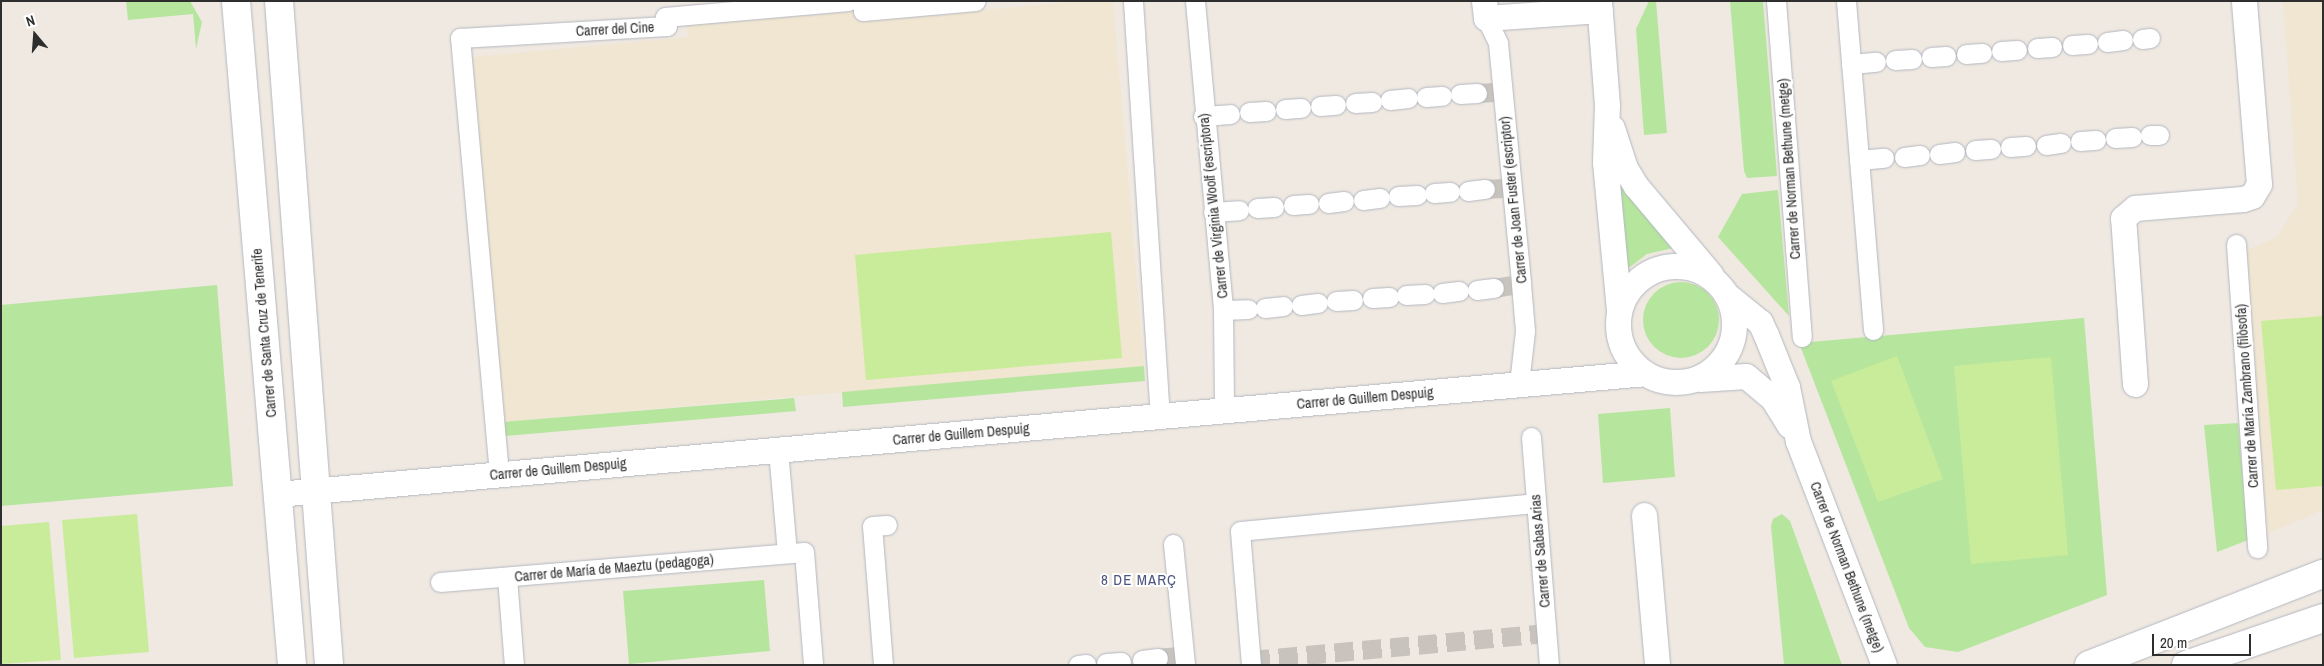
<!DOCTYPE html>
<html>
<head>
<meta charset="utf-8">
<style>
	body { margin:0 }
	#map { position:relative; width:2324px; height:666px; overflow:hidden; background:#efe9e1; font-family:"Archivo Narrow",sans-serif }
	div>[style] { position:absolute }
	.education>* { inset:0; background:#f0e6d1 }
	.green>* { inset:0; background:#b6e59e }
	.round { border-radius:50% }
	.pitch>* { inset:0; background:#c9ec9a }
	.pedestrian-tunnel>* { height:19px; margin-top:-9.5px; transform-origin:0; background:repeating-linear-gradient(90deg,#c8c4bd 0 19px,transparent 0 28px) }
	.roads { filter:drop-shadow(0 0 1px #b4b7c1) drop-shadow(0 0 1px #b4b7c1) }
	.pedestrian>* { height:19px; margin:-9.5px; padding:0 9.5px; transform-origin:9.5px; border-radius:9.5px; background:#fff }
	.minor>* { height:25px; margin:-12.5px; padding:0 12.5px; transform-origin:12.5px; border-radius:12.5px; background:#fff }
	.minor>.ring { margin:-12.5px; padding:0; box-sizing:content-box; background:none; border:25px solid #fff; border-radius:50% }
	.tertiary>* { height:28px; margin:-14px; padding:0 14px; transform-origin:14px; border-radius:14px; background:#fff }
	.secondary>* { height:28px; margin:-14px; padding:0 14px; transform-origin:14px; border-radius:14px; background:#fff }
	span { translate:-50% -50%; white-space:nowrap; text-align:center; line-height:1.15; -webkit-text-stroke:4px #fff; paint-order:stroke }
	.street-label { font-size:14px; color:#2e2e2e }
	.neighbourhood-label { font-size:15px; color:#4d5680; letter-spacing:1px }
	.frame { position:absolute; inset:0; border:2px solid #2e2e2e; pointer-events:none }
	.north { position:absolute; left:10px; top:10px; width:50px; height:50px; -webkit-text-stroke:4px #fff; paint-order:stroke; rotate:342deg; font-size:14px; font-weight:700; line-height:20px; text-align:center; color:#2e2e2e }
	.north::after { content:''; display:block; margin:auto; width:18px; height:22px; background:#2e2e2e; clip-path:polygon(50% 0,100% 100%,50% 72%,0 100%) }
	.scale { position:absolute; left:2152px; top:634px; width:99px; height:22px; box-sizing:border-box; border:2px solid #2e2e2e; border-top:0; padding-left:6px; font-size:15px; line-height:18px; white-space:nowrap; color:#2e2e2e; -webkit-text-stroke:4px #fff; paint-order:stroke }
</style>
</head>
<body>
<div id="map">
	<div class="education">
		<i style="clip-path:polygon(1081px 1px,1113px 1px,1144px 366px,503px 422px,472px 57px,688px 37px,687px 25px,857px 11px,858px 21px)"></i>
		<i style="clip-path:polygon(2283px 1px,2323px 1px,2323px 510px,2268px 533px,2244px 252px,2277px 237px,2298px 204px)"></i>
	</div>
	<div class="green">
		<i style="clip-path:polygon(126px 1px,190px 1px,202px 22px,196px 49px,193px 14px,128px 20px)"></i>
		<i style="clip-path:polygon(1649px 1px,1656px 1px,1667px 133px,1644px 135px,1636px 29px)"></i>
		<i style="clip-path:polygon(1730px 1px,1763px 1px,1777px 176px,1747px 178px,1744px 171px)"></i>
		<i style="clip-path:polygon(1617px 173px,1678px 247px,1647px 254px,1622px 273px)"></i>
		<i style="clip-path:polygon(1778px 190px,1789px 316px,1718px 237px,1742px 194px)"></i>
		<i class="round" style="left:1643px;top:282px;width:76px;height:76px"></i>
		<i style="clip-path:polygon(217px 285px,233px 486px,1px 506px,1px 305px)"></i>
		<i style="clip-path:polygon(2084px 318px,2107px 595px,1958px 652px,1925px 647px,1909px 628px,1799px 343px)"></i>
		<i style="clip-path:polygon(1144px 366px,1145px 381px,843px 407px,842px 392px)"></i>
		<i style="clip-path:polygon(794px 398px,796px 411px,504px 436px,503px 422px)"></i>
		<i style="clip-path:polygon(1670px 408px,1675px 477px,1603px 483px,1598px 414px)"></i>
		<i style="clip-path:polygon(2238px 423px,2248px 540px,2217px 552px,2204px 425px)"></i>
		<i style="clip-path:polygon(1782px 514px,1790px 521px,1842px 665px,1784px 665px,1771px 526px,1773px 519px)"></i>
		<i style="clip-path:polygon(764px 580px,770px 651px,629px 664px,623px 591px)"></i>
	</div>
	<div class="pitch">
		<i style="clip-path:polygon(1111px 232px,1122px 358px,866px 380px,855px 255px)"></i>
		<i style="clip-path:polygon(2323px 316px,2323px 486px,2276px 490px,2261px 321px)"></i>
		<i style="clip-path:polygon(1897px 356px,1943px 479px,1878px 502px,1831px 381px)"></i>
		<i style="clip-path:polygon(2051px 357px,2068px 555px,1971px 564px,1954px 366px)"></i>
		<i style="clip-path:polygon(137px 514px,149px 652px,74px 658px,62px 520px)"></i>
		<i style="clip-path:polygon(49px 522px,61px 660px,1px 664px,1px 526px)"></i>
	</div>
	<div class="pedestrian-tunnel">
		<i style="left:1477px;top:93px;width:18px;rotate:-3deg"></i>
		<i style="left:1485px;top:189px;width:18px;rotate:-3deg"></i>
		<i style="left:1494px;top:288px;width:18px;rotate:-9deg"></i>
		<i style="left:1158px;top:658px;width:18px;rotate:-6deg"></i>
		<i style="left:1251px;top:660px;width:297px;rotate:-5.2deg"></i>
	</div>
	<div class="roads">
		<div class="pedestrian">
			<i style="left:863px;top:1px;width:10px;rotate:90deg"></i>
			<i style="left:863px;top:11px;width:113px;rotate:-5.1deg"></i>
			<i style="left:1133px;top:1px;width:416px;rotate:86.3deg"></i>
			<i style="left:1195px;top:1px;width:310px;rotate:84.8deg"></i>
			<i style="left:1223px;top:310px;width:100px;rotate:89.4deg"></i>
			<i style="left:1776px;top:1px;width:337px;rotate:85.6deg"></i>
			<i style="left:1846px;top:1px;width:330px;rotate:85.3deg"></i>
			<i style="left:1486px;top:18px;width:28px;rotate:64deg"></i>
			<i style="left:1498px;top:43px;width:242px;rotate:84.5deg"></i>
			<i style="left:1521px;top:284px;width:47px;rotate:85.1deg"></i>
			<i style="left:1525px;top:331px;width:53px;rotate:96.5deg"></i>
			<i style="left:2142px;top:39px;width:8px;rotate:-7deg"></i>
			<i style="left:2107px;top:42px;width:16px;rotate:-7deg"></i>
			<i style="left:2072px;top:45px;width:16px;rotate:-4deg"></i>
			<i style="left:2037px;top:48px;width:15px;rotate:-4deg"></i>
			<i style="left:2001px;top:51px;width:16px;rotate:-4deg"></i>
			<i style="left:1966px;top:54px;width:16px;rotate:-4deg"></i>
			<i style="left:1931px;top:57px;width:15px;rotate:-4deg"></i>
			<i style="left:1895px;top:60px;width:17px;rotate:-3deg"></i>
			<i style="left:1851px;top:64px;width:25px;rotate:-5deg"></i>
			<i style="left:1460px;top:94px;width:17px;rotate:-3deg"></i>
			<i style="left:1426px;top:97px;width:16px;rotate:-4deg"></i>
			<i style="left:1390px;top:100px;width:18px;rotate:-6deg"></i>
			<i style="left:1355px;top:103px;width:17px;rotate:-3deg"></i>
			<i style="left:1320px;top:106px;width:16px;rotate:-4deg"></i>
			<i style="left:1285px;top:109px;width:16px;rotate:-4deg"></i>
			<i style="left:1249px;top:112px;width:17px;rotate:-3deg"></i>
			<i style="left:1203px;top:116px;width:27px;rotate:-4deg"></i>
			<i style="left:2150px;top:135px;width:9px"></i>
			<i style="left:2115px;top:138px;width:17px;rotate:-3deg"></i>
			<i style="left:2080px;top:141px;width:16px;rotate:-4deg"></i>
			<i style="left:2046px;top:145px;width:15px;rotate:-8deg"></i>
			<i style="left:2010px;top:147px;width:16px;rotate:-4deg"></i>
			<i style="left:1975px;top:150px;width:16px;rotate:-4deg"></i>
			<i style="left:1939px;top:154px;width:16px;rotate:-7deg"></i>
			<i style="left:1904px;top:157px;width:16px;rotate:-7deg"></i>
			<i style="left:1859px;top:160px;width:25px;rotate:-5deg"></i>
			<i style="left:1468px;top:191px;width:17px;rotate:-7deg"></i>
			<i style="left:1434px;top:193px;width:16px;rotate:-4deg"></i>
			<i style="left:1398px;top:196px;width:19px;rotate:-3deg"></i>
			<i style="left:1363px;top:200px;width:17px;rotate:-7deg"></i>
			<i style="left:1328px;top:203px;width:16px;rotate:-7deg"></i>
			<i style="left:1293px;top:205px;width:16px;rotate:-4deg"></i>
			<i style="left:1257px;top:208px;width:17px;rotate:-3deg"></i>
			<i style="left:1213px;top:212px;width:26px;rotate:-4deg"></i>
			<i style="left:2236px;top:244px;width:305px;rotate:86deg"></i>
			<i style="left:1477px;top:290px;width:17px;rotate:-7deg"></i>
			<i style="left:1442px;top:293px;width:17px;rotate:-7deg"></i>
			<i style="left:1406px;top:295px;width:19px;rotate:-3deg"></i>
			<i style="left:1372px;top:298px;width:17px;rotate:-3deg"></i>
			<i style="left:1336px;top:301px;width:17px;rotate:-3deg"></i>
			<i style="left:1301px;top:305px;width:17px;rotate:-7deg"></i>
			<i style="left:1265px;top:308px;width:18px;rotate:-6deg"></i>
			<i style="left:1223px;top:310px;width:25px;rotate:-2deg"></i>
			<i style="left:1531px;top:437px;width:229px;rotate:85.5deg"></i>
			<i style="left:778px;top:450px;width:103px;rotate:85deg"></i>
			<i style="left:499px;top:474px;width:438px;rotate:-95.1deg"></i>
			<i style="left:460px;top:38px;width:207px;rotate:-3.3deg"></i>
			<i style="left:667px;top:26px;width:9px;rotate:-103deg"></i>
			<i style="left:665px;top:17px;width:184px;rotate:-5deg"></i>
			<i style="left:1173px;top:544px;width:122px;rotate:84.3deg"></i>
			<i style="left:507px;top:577px;width:88px;rotate:85.5deg"></i>
			<i style="left:440px;top:582px;width:365px;rotate:-4.7deg"></i>
			<i style="left:804px;top:552px;width:113px;rotate:85.4deg"></i>
			<i style="left:1142px;top:660px;width:16px;rotate:-7deg"></i>
			<i style="left:1106px;top:663px;width:15px;rotate:-4deg"></i>
			<i style="left:883px;top:665px;width:139px;rotate:-94.5deg"></i>
			<i style="left:872px;top:526px;width:15px;rotate:-4deg"></i>
			<i style="left:1078px;top:665px;width:8px;rotate:-7deg"></i>
			<i style="left:1251px;top:665px;width:134px;rotate:-94.7deg"></i>
			<i style="left:1240px;top:531px;width:297px;rotate:-5.4deg"></i>
		</div>
		<div class="minor">
			<i style="left:1484px;top:1px;width:17px;rotate:83deg"></i>
			<i style="left:1486px;top:18px;width:114px;rotate:-4deg"></i>
			<i style="left:1599px;top:1px;width:104px;rotate:85.6deg"></i>
			<i style="left:1607px;top:105px;width:57px;rotate:92deg"></i>
			<i style="left:1605px;top:162px;width:148px;rotate:84.6deg"></i>
			<i style="left:1612px;top:128px;width:42px;rotate:72deg"></i>
			<i style="left:1625px;top:168px;width:21px;rotate:59deg"></i>
			<i style="left:1636px;top:186px;width:116px;rotate:49.9deg"></i>
			<i class="ring" style="left:1618px;top:266px;width:91px;height:91px"></i>
			<i style="left:1729px;top:297px;width:40px;rotate:39deg"></i>
			<i style="left:1760px;top:322px;width:14px;rotate:65deg"></i>
			<i style="left:1766px;top:335px;width:56px;rotate:68deg"></i>
			<i style="left:1787px;top:387px;width:55px;rotate:78.5deg"></i>
			<i style="left:1798px;top:441px;width:240px;rotate:69deg"></i>
			<i style="left:1700px;top:379px;width:46px;rotate:-3.7deg"></i>
			<i style="left:1746px;top:376px;width:35px;rotate:40deg"></i>
			<i style="left:1773px;top:399px;width:31px;rotate:58deg"></i>
			<i style="left:2135px;top:384px;width:166px;rotate:-94.1deg"></i>
			<i style="left:2123px;top:218px;width:16px;rotate:-40deg"></i>
			<i style="left:2135px;top:208px;width:108px;rotate:-4.8deg"></i>
			<i style="left:2243px;top:199px;width:9px;rotate:-18deg"></i>
			<i style="left:2252px;top:196px;width:14px;rotate:-60deg"></i>
			<i style="left:2259px;top:184px;width:184px;rotate:-94.7deg"></i>
			<i style="left:277px;top:494px;width:1373px;rotate:-5.05deg"></i>
			<i style="left:1644px;top:515px;width:151px;rotate:85deg"></i>
		</div>
		<div class="tertiary">
			<i style="left:236px;top:1px;width:666px;rotate:85.18deg"></i>
			<i style="left:279px;top:1px;width:666px;rotate:85.69deg"></i>
		</div>
		<div class="secondary">
			<i style="left:2089px;top:665px;width:251px;rotate:-21.3deg"></i>
			<i style="left:2186px;top:665px;width:145px;rotate:-18.9deg"></i>
		</div>
	</div>
	<div class="street-label">
		<span style="left:615px;top:29px;rotate:-3deg">Carrer del Cine</span>
		<span style="left:1789px;top:169px;rotate:-94deg">Carrer de Norman Bethune (metge)</span>
		<span style="left:1513px;top:200px;rotate:-96deg">Carrer de Joan Fuster (escriptor)</span>
		<span style="left:1213px;top:206px;rotate:-96deg">Carrer de Virginia Woolf (escriptora)</span>
		<span style="left:264px;top:333px;rotate:-95deg">Carrer de Santa Cruz de Tenerife</span>
		<span style="left:2247px;top:396px;rotate:-94deg">Carrer de María Zambrano (filòsofa)</span>
		<span style="left:1365px;top:398px;rotate:-5deg">Carrer de Guillem Despuig</span>
		<span style="left:961px;top:434px;rotate:-5deg">Carrer de Guillem Despuig</span>
		<span style="left:558px;top:469px;rotate:-5deg">Carrer de Guillem Despuig</span>
		<span style="left:1540px;top:551px;rotate:-95deg">Carrer de Sabas Arias</span>
		<span style="left:1847px;top:567px;rotate:69deg">Carrer de Norman Bethune (metge)</span>
		<span style="left:614px;top:568px;rotate:-5deg">Carrer de María de Maeztu (pedagoga)</span>
	</div>
	<div class="neighbourhood-label">
		<span style="left:1139px;top:580px">8 DE MARÇ</span>
	</div>
	<div class="frame"></div>
	<div class="north">N</div>
	<div class="scale">20 m</div>
</div>
</body>
</html>
